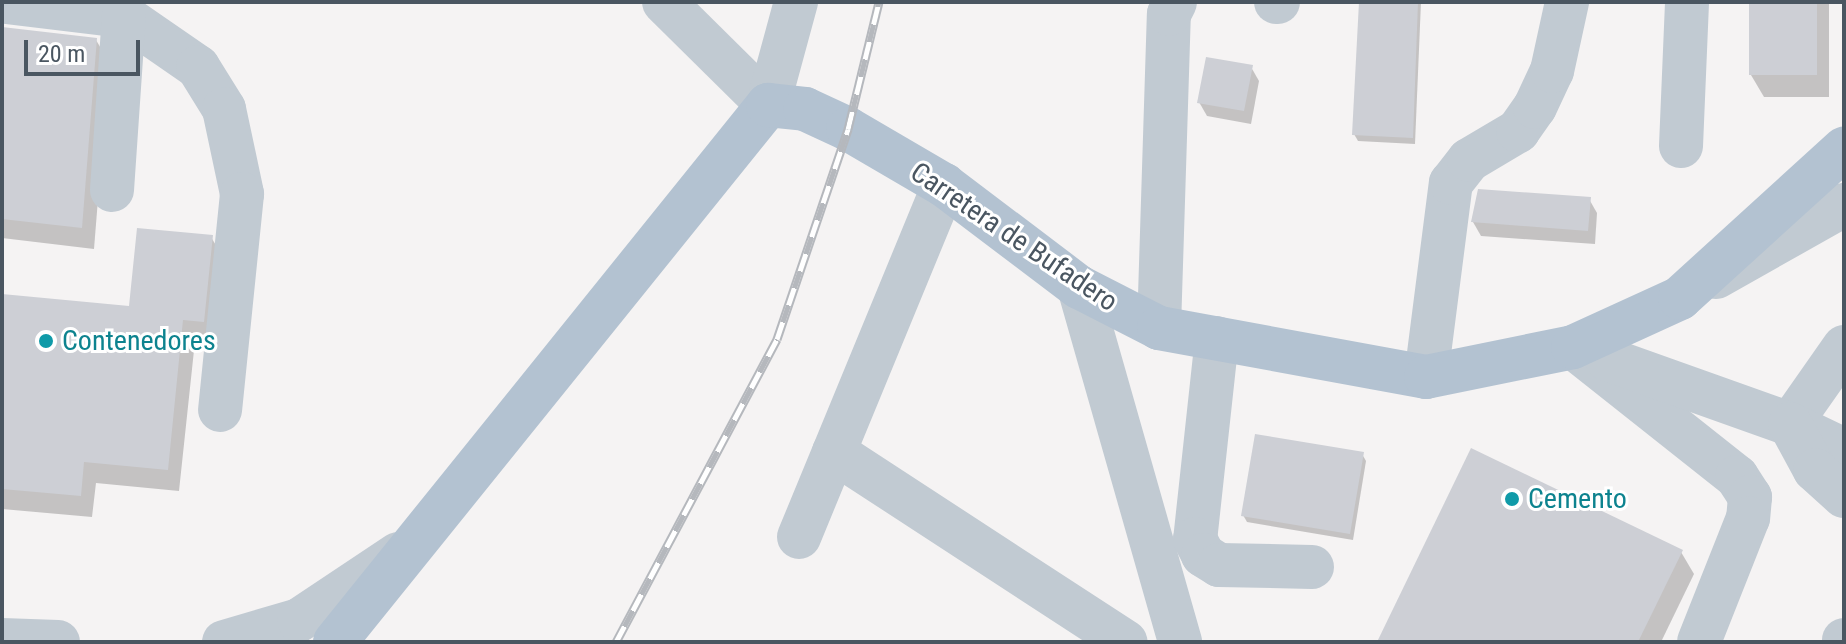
<!DOCTYPE html>
<html>
<head>
<meta charset="utf-8">
<style>
	body { margin:0 }
	#map { position:relative; width:1846px; height:644px; overflow:hidden; background:#f5f3f3; font-family:"Roboto Condensed",sans-serif }
	div>[style] { position:absolute }
	.shadow>* { inset:0; background:#0003 }
	.building>* { inset:0; background:#cdcfd5 }
	.minor>* { height:44px; margin:-22px; padding:0 22px; transform-origin:22px; border-radius:22px; background:#c1cad2 }
	.major>* { height:44px; margin:-22px; padding:0 22px; transform-origin:22px; border-radius:22px; background:#b3c2d1 }
	.rail>* { height:9px; margin-top:-4.5px; transform-origin:0; background:repeating-linear-gradient(90deg,#fff 0 18px,#b5b8bd 0 36px); box-sizing:border-box; border-block:2px solid #b5b8bd }
	.dots>* { width:22px; height:22px; translate:-50% -50%; box-sizing:border-box; border:4px solid #fff; border-radius:50% }
	span { translate:-50% -50%; white-space:nowrap; text-align:center; line-height:1.15; -webkit-text-stroke:6px #fff; paint-order:stroke }
	.street-label { font-size:28px; color:#4a5661 }
	.culture-label { font-size:28px; color:#0d838f }
	.left { translate:0 -50%; text-align:left }
	.frame { position:absolute; inset:0; border:4px solid #4a5661; pointer-events:none }
	.scale { position:absolute; left:24px; top:40px; width:116px; height:36px; box-sizing:border-box; border:4px solid #4a5661; border-top:0; padding-left:10px; font-size:24px; line-height:28px; white-space:nowrap; color:#4a5661; -webkit-text-stroke:6px #fff; paint-order:stroke }
</style>
</head>
<body>
<div id="map">
	<div class="shadow">
		<i style="clip-path:polygon(1361px 2px,1421px 2px,1415px 144px,1358px 141px,1354px 134px)"></i>
		<i style="clip-path:polygon(1751px 2px,1829px 2px,1829px 97px,1764px 97px,1751px 75px)"></i>
		<i style="clip-path:polygon(2px 29px,96px 40px,109px 62px,94px 249px,2px 238px)"></i>
		<i style="clip-path:polygon(1251px 67px,1259px 81px,1251px 124px,1207px 116px,1199px 102px)"></i>
		<i style="clip-path:polygon(1589px 199px,1597px 213px,1595px 244px,1481px 236px,1473px 222px)"></i>
		<i style="clip-path:polygon(211px 237px,224px 259px,216px 343px,195px 341px,179px 491px,96px 483px,92px 517px,2px 509px,2px 296px,131px 308px)"></i>
		<i style="clip-path:polygon(1362px 454px,1366px 461px,1353px 540px,1247px 522px,1243px 515px)"></i>
		<i style="clip-path:polygon(1681px 552px,1694px 574px,1661px 642px,1379px 642px)"></i>
	</div>
	<div class="building">
		<i style="clip-path:polygon(1359px 2px,1418px 2px,1413px 138px,1352px 135px)"></i>
		<i style="clip-path:polygon(1749px 2px,1817px 2px,1817px 75px,1749px 75px)"></i>
		<i style="clip-path:polygon(2px 27px,97px 38px,82px 228px,2px 219px)"></i>
		<i style="clip-path:polygon(1206px 57px,1253px 65px,1244px 111px,1197px 103px)"></i>
		<i style="clip-path:polygon(1478px 189px,1591px 197px,1588px 231px,1471px 222px)"></i>
		<i style="clip-path:polygon(137px 228px,213px 235px,204px 322px,183px 320px,168px 470px,84px 462px,81px 496px,2px 489px,2px 294px,129px 306px)"></i>
		<i style="clip-path:polygon(1255px 434px,1364px 452px,1350px 534px,1241px 516px)"></i>
		<i style="clip-path:polygon(1471px 448px,1683px 550px,1638px 642px,1377px 642px)"></i>
	</div>
	<div class="minor">
		<i style="left:6px;top:2px;width:119px;rotate:6.8deg"></i>
		<i style="left:124px;top:16px;width:90px;rotate:34.6deg"></i>
		<i style="left:198px;top:67px;width:49px;rotate:58.2deg"></i>
		<i style="left:224px;top:109px;width:87px;rotate:78deg"></i>
		<i style="left:242px;top:194px;width:217px;rotate:95.8deg"></i>
		<i style="left:664px;top:2px;width:146px;rotate:44.7deg"></i>
		<i style="left:768px;top:105px;width:107px;rotate:-74.8deg"></i>
		<i style="left:1276px;top:2px;width:2px"></i>
		<i style="left:1681px;top:146px;width:144px;rotate:-87.6deg"></i>
		<i style="left:112px;top:190px;width:174px;rotate:-86.1deg"></i>
		<i style="left:1716px;top:277px;width:147px;rotate:-29.4deg"></i>
		<i style="left:1079px;top:287px;width:369px;rotate:74.1deg"></i>
		<i style="left:1159px;top:328px;width:314px;rotate:-88.2deg"></i>
		<i style="left:1169px;top:14px;width:13px;rotate:-63deg"></i>
		<i style="left:1217px;top:338px;width:202px;rotate:96.2deg"></i>
		<i style="left:1195px;top:539px;width:18px;rotate:63deg"></i>
		<i style="left:1203px;top:555px;width:19px;rotate:32deg"></i>
		<i style="left:1219px;top:565px;width:93px;rotate:1.2deg"></i>
		<i style="left:1573px;top:347px;width:209px;rotate:38.4deg"></i>
		<i style="left:1737px;top:477px;width:24px;rotate:57deg"></i>
		<i style="left:1750px;top:497px;width:21px;rotate:95deg"></i>
		<i style="left:1748px;top:518px;width:133px;rotate:111.6deg"></i>
		<i style="left:1844px;top:347px;width:94px;rotate:125deg"></i>
		<i style="left:1790px;top:424px;width:60px;rotate:25.7deg"></i>
		<i style="left:1607px;top:359px;width:194px;rotate:19.6deg"></i>
		<i style="left:1790px;top:424px;width:52px;rotate:61.5deg"></i>
		<i style="left:1815px;top:470px;width:39px;rotate:42deg"></i>
		<i style="left:1426px;top:377px;width:196px;rotate:-82.7deg"></i>
		<i style="left:1451px;top:183px;width:29px;rotate:-52deg"></i>
		<i style="left:1469px;top:160px;width:57px;rotate:-30.6deg"></i>
		<i style="left:1518px;top:131px;width:29px;rotate:-55deg"></i>
		<i style="left:1535px;top:107px;width:40px;rotate:-65deg"></i>
		<i style="left:1552px;top:71px;width:71px;rotate:-77.7deg"></i>
		<i style="left:834px;top:452px;width:348px;rotate:33.1deg"></i>
		<i style="left:799px;top:537px;width:381px;rotate:-67.6deg"></i>
		<i style="left:2px;top:640px;width:56px;rotate:2deg"></i>
		<i style="left:224px;top:642px;width:78px;rotate:-16.3deg"></i>
		<i style="left:299px;top:620px;width:119px;rotate:-33.7deg"></i>
		<i style="left:1844px;top:642px;width:2px;rotate:-90deg"></i>
	</div>
	<div class="major">
		<i style="left:335px;top:642px;width:690px;rotate:-51.12deg"></i>
		<i style="left:768px;top:105px;width:37px;rotate:6deg"></i>
		<i style="left:805px;top:109px;width:47px;rotate:24.9deg"></i>
		<i style="left:848px;top:129px;width:111px;rotate:30.3deg"></i>
		<i style="left:944px;top:185px;width:169px;rotate:37.1deg"></i>
		<i style="left:1079px;top:287px;width:90px;rotate:27.1deg"></i>
		<i style="left:1159px;top:328px;width:271px;rotate:10.4deg"></i>
		<i style="left:1426px;top:377px;width:150px;rotate:-11.5deg"></i>
		<i style="left:1573px;top:347px;width:118px;rotate:-24.6deg"></i>
		<i style="left:1680px;top:298px;width:222px;rotate:-42.3deg"></i>
	</div>
	<div class="rail">
		<i style="left:616px;top:642px;width:343px;rotate:-62deg"></i>
		<i style="left:777px;top:339px;width:222px;rotate:-71.3deg"></i>
		<i style="left:848px;top:129px;width:131px;rotate:-76.3deg"></i>
	</div>
	<div class="dots">
		<i style="left:46px;top:341px;background:#0f9aa8"></i>
		<i style="left:1512px;top:499px;background:#0f9aa8"></i>
	</div>
	<div class="street-label">
		<span style="left:1014px;top:237px;rotate:34deg">Carretera de Bufadero</span>
	</div>
	<div class="culture-label">
		<span class="left" style="left:62px;top:341px">Contenedores</span>
		<span class="left" style="left:1528px;top:499px">Cemento</span>
	</div>
	<div class="frame"></div>
	<div class="scale">20 m</div>
</div>
</body>
</html>
